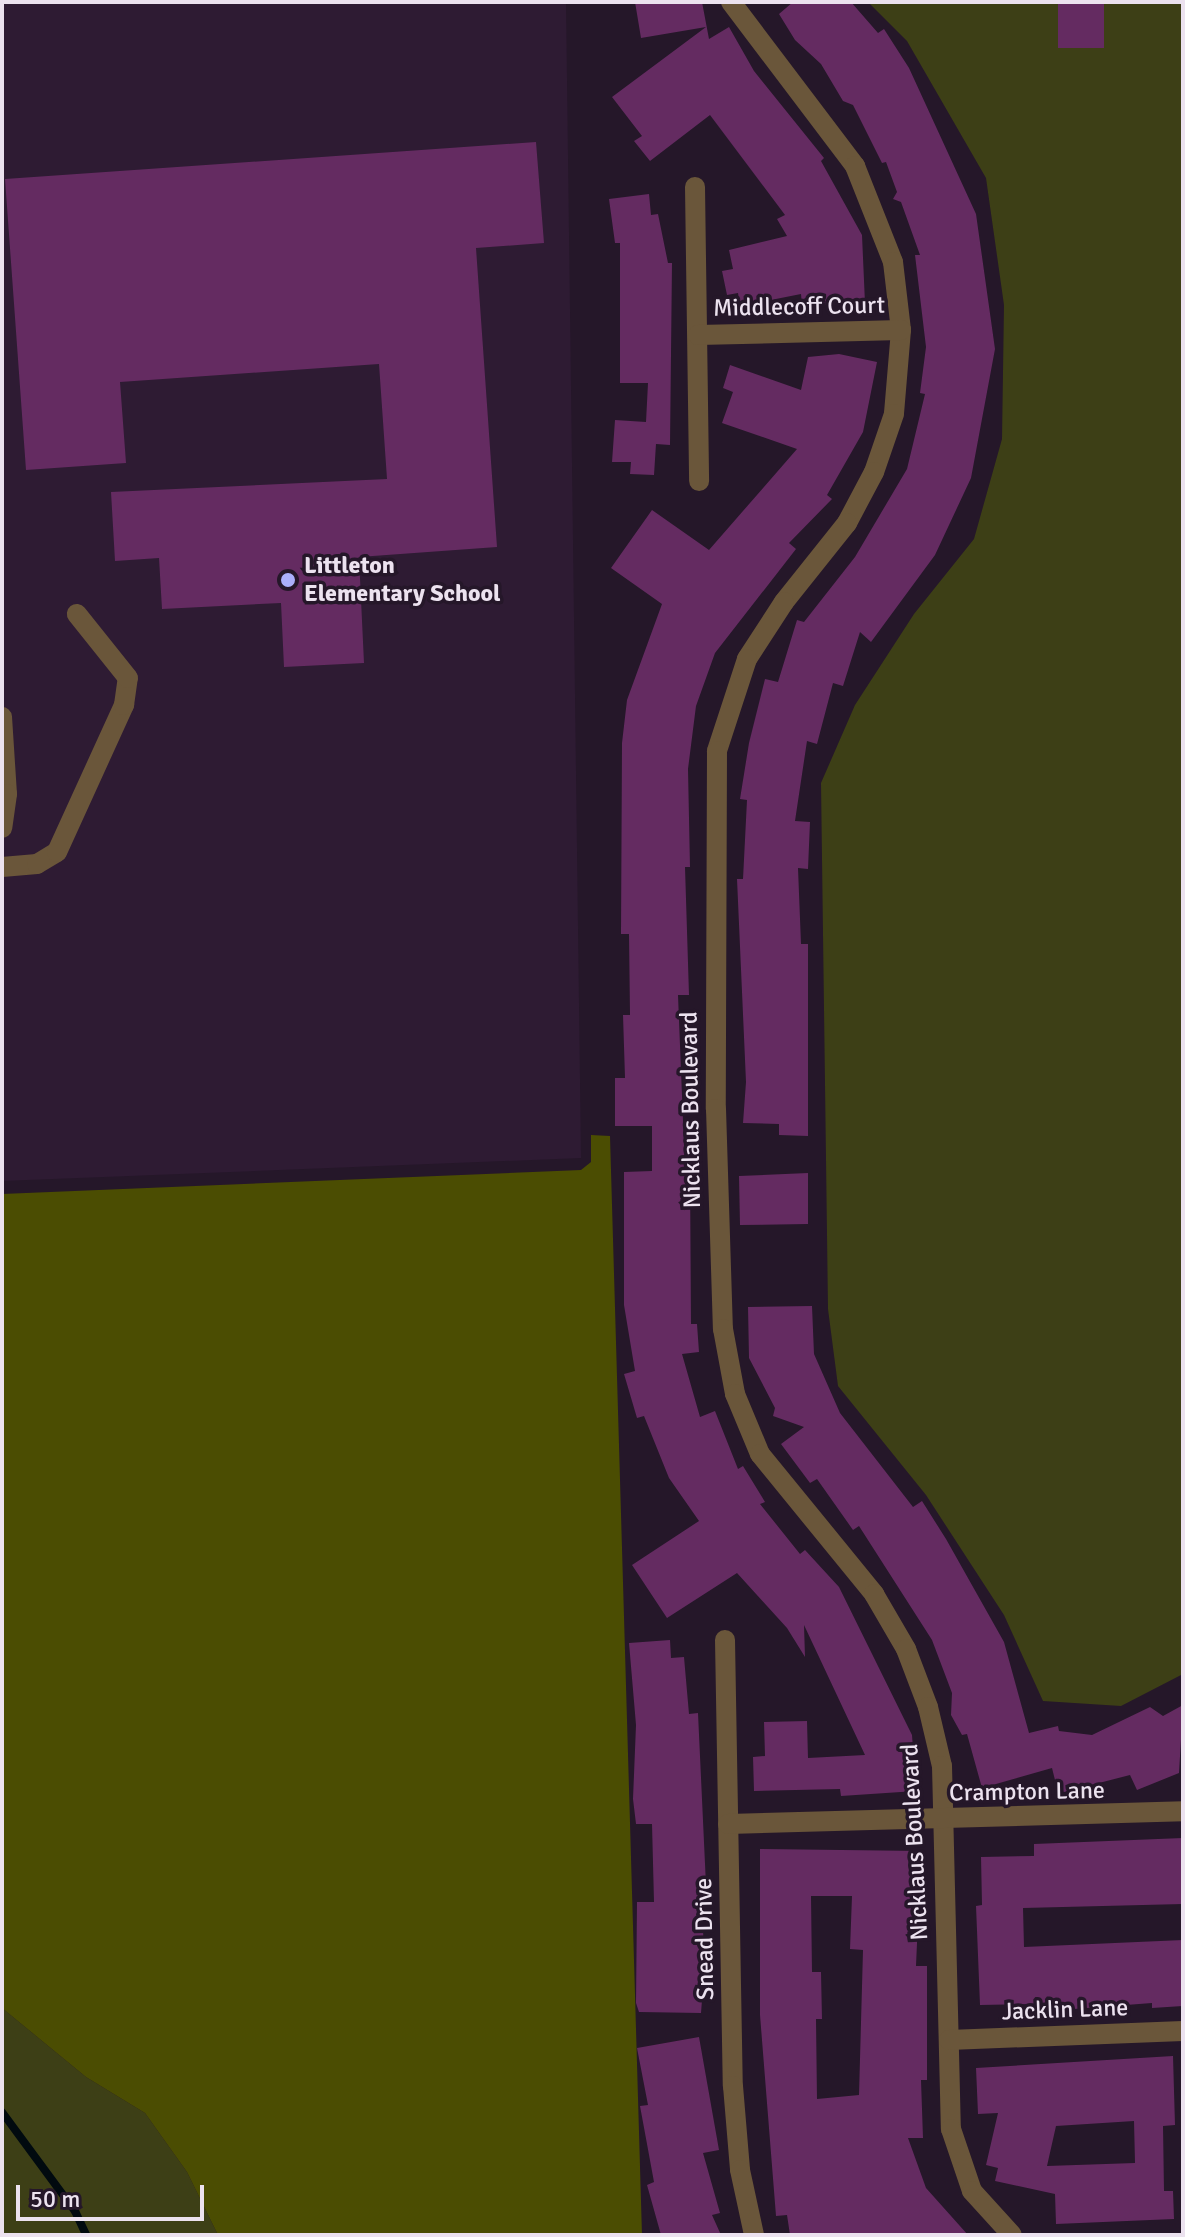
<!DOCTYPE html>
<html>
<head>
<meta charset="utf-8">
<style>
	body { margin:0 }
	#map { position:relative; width:1185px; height:2237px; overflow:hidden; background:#251729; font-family:Signika,sans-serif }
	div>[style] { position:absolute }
	.built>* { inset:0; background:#2e1b33 }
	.green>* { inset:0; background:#3d3f16 }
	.forest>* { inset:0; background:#4b4d02 }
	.stream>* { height:8px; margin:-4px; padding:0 4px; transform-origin:4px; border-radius:4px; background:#010a0f }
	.building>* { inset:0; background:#642b61 }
	.minor>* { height:20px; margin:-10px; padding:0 10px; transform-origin:10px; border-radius:10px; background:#6a563a }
	.dots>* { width:22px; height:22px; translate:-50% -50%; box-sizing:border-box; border:4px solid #251729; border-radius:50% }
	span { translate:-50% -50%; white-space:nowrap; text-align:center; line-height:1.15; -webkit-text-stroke:7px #251729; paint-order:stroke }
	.street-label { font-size:24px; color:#ece2ef }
	.poi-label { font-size:24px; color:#ece2ef; font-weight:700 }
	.left { translate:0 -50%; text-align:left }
	.frame { position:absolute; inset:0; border:4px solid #ece2ef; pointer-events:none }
	.scale { position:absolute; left:16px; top:2185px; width:188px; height:36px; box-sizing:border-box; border:4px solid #ece2ef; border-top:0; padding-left:10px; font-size:24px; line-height:28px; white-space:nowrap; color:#ece2ef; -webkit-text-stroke:6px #251729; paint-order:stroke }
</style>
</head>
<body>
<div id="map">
	<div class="built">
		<i style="clip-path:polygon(2px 2px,566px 2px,581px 1158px,2px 1181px)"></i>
	</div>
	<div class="green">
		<i style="clip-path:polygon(868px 2px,1183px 2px,1183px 1674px,1121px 1706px,1043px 1701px,1004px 1615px,926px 1495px,838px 1386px,828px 1309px,821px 783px,855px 705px,914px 614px,974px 539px,1002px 439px,1004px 305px,986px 178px,907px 41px)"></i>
		<i style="clip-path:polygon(2px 2008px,86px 2077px,145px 2113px,187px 2172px,218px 2235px,2px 2235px)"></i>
	</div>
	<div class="forest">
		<i style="clip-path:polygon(591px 1135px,610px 1136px,642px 2235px,218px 2235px,187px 2172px,145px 2113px,86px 2077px,2px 2008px,2px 1194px,581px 1170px,591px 1162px)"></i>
	</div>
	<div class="stream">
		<i style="left:2px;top:2112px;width:123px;rotate:53.6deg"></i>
		<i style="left:75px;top:2211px;width:26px;rotate:65deg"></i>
	</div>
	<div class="building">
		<i style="clip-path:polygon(635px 2px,702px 2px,709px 39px,729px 27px,754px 71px,824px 158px,821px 161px,862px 235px,865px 303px,802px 306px,801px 294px,740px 306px,738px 293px,727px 295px,722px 271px,733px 269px,729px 250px,787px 236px,777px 219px,785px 215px,710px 115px,650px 161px,634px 141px,642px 136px,612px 97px,706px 27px,641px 38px)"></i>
		<i style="clip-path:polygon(793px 2px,851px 2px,878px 33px,884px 29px,909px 68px,976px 214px,995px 349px,971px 478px,935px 555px,871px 642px,860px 632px,843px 686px,833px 683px,817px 744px,807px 741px,795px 821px,810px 822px,808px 869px,798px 868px,801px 944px,808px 944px,808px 1136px,779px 1135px,779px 1124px,743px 1123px,746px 1082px,737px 879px,743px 879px,747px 800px,740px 799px,749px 743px,765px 679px,778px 682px,797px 620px,804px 622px,855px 557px,907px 469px,925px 394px,920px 393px,926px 347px,915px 255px,920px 255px,901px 202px,893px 199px,897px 192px,886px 162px,882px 163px,853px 105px,843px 101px,821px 64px,795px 40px,779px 14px)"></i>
		<i style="clip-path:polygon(1058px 2px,1104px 2px,1104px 48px,1058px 48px)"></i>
		<i style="clip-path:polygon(536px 142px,544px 243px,476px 248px,497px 547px,359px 557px,364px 663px,284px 667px,281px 603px,162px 609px,159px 558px,115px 561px,111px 492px,387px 479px,379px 364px,120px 382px,126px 463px,26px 470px,5px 179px)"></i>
		<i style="clip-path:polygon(649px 194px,651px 215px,658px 214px,668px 263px,672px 263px,670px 445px,656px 444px,654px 475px,630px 474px,631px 462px,612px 462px,615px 420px,646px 422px,648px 383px,620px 383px,620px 243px,615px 243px,609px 199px)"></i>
		<i style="clip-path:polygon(839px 354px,877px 362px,863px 432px,827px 495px,832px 499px,789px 543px,796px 549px,715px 653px,696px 706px,688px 769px,690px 867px,685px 867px,689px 995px,678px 995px,685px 1171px,690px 1171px,691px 1324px,697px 1324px,699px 1352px,682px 1354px,700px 1417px,715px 1411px,738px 1469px,743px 1466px,765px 1502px,760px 1504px,800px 1554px,805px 1550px,839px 1587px,912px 1735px,916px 1791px,841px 1796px,840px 1789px,754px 1791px,753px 1757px,765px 1756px,764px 1722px,807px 1721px,808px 1758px,865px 1755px,804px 1625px,805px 1657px,787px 1628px,737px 1573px,667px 1618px,632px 1565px,699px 1521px,669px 1478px,644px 1416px,637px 1418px,624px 1374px,635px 1371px,624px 1305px,624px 1172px,652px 1171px,652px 1126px,615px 1126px,615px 1078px,625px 1078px,623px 1015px,630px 1015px,629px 934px,621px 934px,622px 743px,627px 700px,662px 604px,611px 568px,652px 510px,709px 550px,797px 449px,722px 423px,733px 392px,723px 388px,730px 365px,801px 390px,808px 357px)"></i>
		<i style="clip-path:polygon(808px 1173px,808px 1224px,740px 1225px,739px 1176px)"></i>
		<i style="clip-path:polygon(812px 1306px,814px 1354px,840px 1413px,913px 1507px,922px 1501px,946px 1539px,1004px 1642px,1029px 1733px,1058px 1726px,1059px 1731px,1092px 1735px,1150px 1707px,1163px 1716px,1183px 1705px,1179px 1773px,1137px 1790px,1130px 1775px,1064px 1792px,1057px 1788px,1052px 1768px,982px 1788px,967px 1734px,962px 1735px,951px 1715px,952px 1693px,932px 1640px,859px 1526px,853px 1530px,817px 1479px,810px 1483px,781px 1444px,804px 1427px,773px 1416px,775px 1408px,749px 1358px,748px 1307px)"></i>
		<i style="clip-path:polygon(670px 1640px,671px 1658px,684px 1657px,689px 1714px,698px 1713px,706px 1885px,700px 1885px,705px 1962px,701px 2013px,639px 2012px,636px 2003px,637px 1902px,654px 1902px,652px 1824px,636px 1824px,633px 1799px,636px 1725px,629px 1643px)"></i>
		<i style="clip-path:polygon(1183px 1838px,1183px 1904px,1023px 1908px,1024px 1947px,1183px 1940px,1183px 2006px,1152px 2008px,1152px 2003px,1035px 2012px,1035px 2004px,980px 2005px,976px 1906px,982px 1905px,981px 1857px,1034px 1856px,1034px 1844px)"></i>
		<i style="clip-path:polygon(evenodd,760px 1849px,921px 1851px,916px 1966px,927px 1966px,927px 2080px,921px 2080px,923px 2138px,908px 2138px,926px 2188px,968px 2235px,790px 2235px,787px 2215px,776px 2216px,760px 2015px,760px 1849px,811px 1896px,852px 1896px,850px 1949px,863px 1950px,859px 2095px,817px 2099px,816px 2019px,822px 2019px,821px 1972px,812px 1972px,811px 1896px)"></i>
		<i style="clip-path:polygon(699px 2037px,719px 2150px,703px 2153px,720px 2213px,712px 2215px,721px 2235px,661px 2235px,647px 2185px,654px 2182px,640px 2106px,648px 2105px,637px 2048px)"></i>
		<i style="clip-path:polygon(evenodd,1173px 2056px,1175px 2125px,1163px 2126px,1164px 2191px,1173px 2191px,1174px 2219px,1056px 2224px,1055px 2194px,995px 2181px,998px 2168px,986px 2165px,998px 2113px,978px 2114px,976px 2068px,1173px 2056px,1134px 2121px,1135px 2163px,1047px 2166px,1056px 2126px,1134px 2121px)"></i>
	</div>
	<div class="minor">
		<i style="left:731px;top:2px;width:206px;rotate:52.9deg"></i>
		<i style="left:855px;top:166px;width:103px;rotate:68.4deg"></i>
		<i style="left:893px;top:262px;width:68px;rotate:83.3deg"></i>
		<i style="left:901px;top:330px;width:84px;rotate:94.8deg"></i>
		<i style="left:894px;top:414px;width:61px;rotate:109deg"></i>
		<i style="left:874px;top:472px;width:58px;rotate:117.9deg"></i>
		<i style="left:847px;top:523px;width:101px;rotate:128.6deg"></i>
		<i style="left:784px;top:602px;width:68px;rotate:123deg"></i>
		<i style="left:747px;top:659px;width:97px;rotate:108.1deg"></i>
		<i style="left:717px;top:751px;width:358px;rotate:90.2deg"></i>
		<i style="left:716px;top:1109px;width:220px;rotate:88.2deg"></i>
		<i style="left:723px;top:1329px;width:66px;rotate:79.5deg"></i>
		<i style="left:735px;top:1394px;width:65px;rotate:67.4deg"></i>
		<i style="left:760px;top:1454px;width:181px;rotate:50.8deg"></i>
		<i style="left:874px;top:1594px;width:64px;rotate:59.8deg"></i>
		<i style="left:906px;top:1649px;width:62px;rotate:69.2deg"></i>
		<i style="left:928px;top:1707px;width:61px;rotate:76.7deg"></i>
		<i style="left:942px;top:1766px;width:363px;rotate:88.6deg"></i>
		<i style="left:951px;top:2129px;width:65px;rotate:71.3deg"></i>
		<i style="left:972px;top:2191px;width:59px;rotate:47.7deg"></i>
		<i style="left:695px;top:187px;width:294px;rotate:89.2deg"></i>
		<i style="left:698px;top:335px;width:203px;rotate:-1.4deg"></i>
		<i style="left:2px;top:717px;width:77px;rotate:86.3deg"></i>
		<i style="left:7px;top:794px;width:34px;rotate:98deg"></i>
		<i style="left:2px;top:867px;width:35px;rotate:-5deg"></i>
		<i style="left:37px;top:864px;width:23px;rotate:-31deg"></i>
		<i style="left:57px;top:852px;width:162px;rotate:-65.5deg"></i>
		<i style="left:124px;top:705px;width:27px;rotate:-82deg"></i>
		<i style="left:128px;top:678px;width:82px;rotate:-128.6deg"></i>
		<i style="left:725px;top:1640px;width:446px;rotate:89deg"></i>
		<i style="left:733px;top:2086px;width:84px;rotate:85.2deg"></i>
		<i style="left:740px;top:2170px;width:66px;rotate:77.8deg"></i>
		<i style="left:728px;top:1824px;width:455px;rotate:-1.6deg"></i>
		<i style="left:949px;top:2040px;width:234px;rotate:-2.2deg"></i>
	</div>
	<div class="dots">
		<i style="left:288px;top:580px;background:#abaffb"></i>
	</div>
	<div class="street-label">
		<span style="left:799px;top:307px;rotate:-1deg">Middlecoff Court</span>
		<span style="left:691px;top:1110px;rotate:-91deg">Nicklaus Boulevard</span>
		<span style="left:1027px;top:1792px;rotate:-1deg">Crampton Lane</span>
		<span style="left:915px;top:1842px;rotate:-93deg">Nicklaus Boulevard</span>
		<span style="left:705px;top:1939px;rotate:-91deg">Snead Drive</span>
		<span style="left:1065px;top:2010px;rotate:-2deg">Jacklin Lane</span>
	</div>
	<div class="poi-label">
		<span class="left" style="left:304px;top:580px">Littleton<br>Elementary School</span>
	</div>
	<div class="frame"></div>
	<div class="scale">50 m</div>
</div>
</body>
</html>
